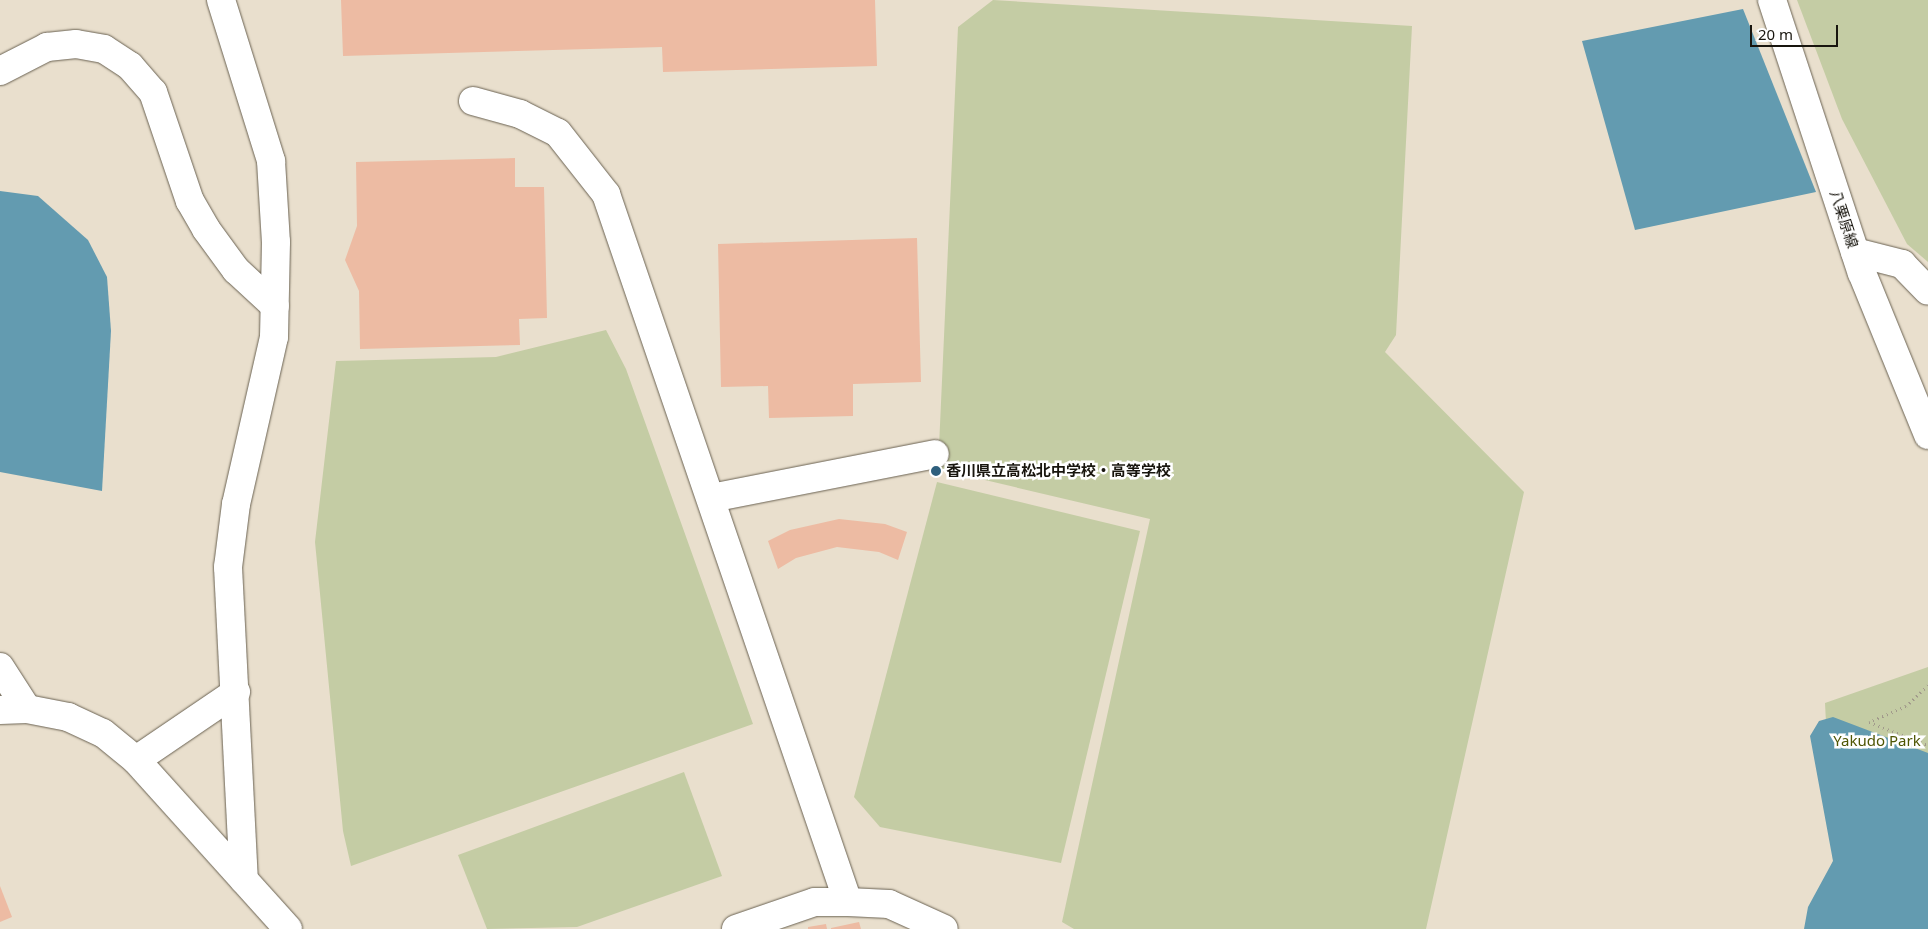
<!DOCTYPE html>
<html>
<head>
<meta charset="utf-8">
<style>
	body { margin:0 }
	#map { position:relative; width:1928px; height:929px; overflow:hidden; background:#e9dfcd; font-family:"Noto Sans","Noto Sans JP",sans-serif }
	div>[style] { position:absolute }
	.green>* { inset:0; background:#c4cca4 }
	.water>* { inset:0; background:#639bb0 }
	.building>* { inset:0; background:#edbba3 }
	.path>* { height:3px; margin-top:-1.5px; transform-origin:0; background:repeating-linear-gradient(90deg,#a1998b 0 1px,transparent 0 5px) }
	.roads { filter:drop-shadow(0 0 1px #6a6252) drop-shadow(0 0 1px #6a6252) }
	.street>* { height:28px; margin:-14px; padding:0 14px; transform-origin:14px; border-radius:14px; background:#fff }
	.secondary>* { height:28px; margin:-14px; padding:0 14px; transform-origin:14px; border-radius:14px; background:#fff }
	.dots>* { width:14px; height:14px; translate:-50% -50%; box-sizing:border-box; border:2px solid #fff; border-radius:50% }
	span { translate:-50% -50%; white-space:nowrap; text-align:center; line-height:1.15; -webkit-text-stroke:5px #fff; paint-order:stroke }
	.street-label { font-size:15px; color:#18150e }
	.poi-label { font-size:15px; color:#18150e; font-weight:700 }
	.left { translate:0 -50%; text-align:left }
	.park-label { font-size:15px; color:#4f5604 }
	.scale { position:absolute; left:1750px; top:25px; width:88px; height:22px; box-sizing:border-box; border:2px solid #18150e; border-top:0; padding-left:6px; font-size:15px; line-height:18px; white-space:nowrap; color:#18150e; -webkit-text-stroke:4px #fff; paint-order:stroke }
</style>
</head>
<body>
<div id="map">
	<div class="green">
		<i style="clip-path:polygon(993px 0,1412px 26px,1396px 335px,1385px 352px,1524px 492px,1426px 929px,1074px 929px,1062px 922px,1150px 519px,938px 469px,958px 27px)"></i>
		<i style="clip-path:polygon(1797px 0,1928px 0,1928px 262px,1907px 244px,1842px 119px)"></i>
		<i style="clip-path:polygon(606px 330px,626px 369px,753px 724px,351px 866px,343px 831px,315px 542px,336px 361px,496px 357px)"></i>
		<i style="clip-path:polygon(937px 482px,1140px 531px,1061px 863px,880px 827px,854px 797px)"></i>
		<i style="clip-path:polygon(1928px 667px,1928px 929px,1810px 929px,1833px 861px,1825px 703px)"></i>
		<i style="clip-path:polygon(684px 772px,722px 876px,577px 927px,487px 929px,458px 855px)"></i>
	</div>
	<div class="water">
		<i style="clip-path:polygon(1743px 9px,1816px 192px,1635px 230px,1582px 41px)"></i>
		<i style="clip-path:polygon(0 191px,38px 196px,88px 240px,107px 277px,111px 331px,102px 491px,0 472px)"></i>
		<i style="clip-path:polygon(1833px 717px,1928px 753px,1928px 929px,1804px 929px,1808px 907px,1833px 861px,1810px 736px,1819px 721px)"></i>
	</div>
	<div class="building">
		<i style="clip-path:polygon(341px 0,875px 0,877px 66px,663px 72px,662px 47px,343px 56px)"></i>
		<i style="clip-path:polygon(515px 158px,515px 187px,544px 187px,547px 318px,519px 319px,520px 345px,360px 349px,359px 291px,345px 260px,357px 226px,356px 162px)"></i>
		<i style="clip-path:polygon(917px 238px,921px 382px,853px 384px,853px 416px,769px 418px,768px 386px,721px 387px,718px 244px)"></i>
		<i style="clip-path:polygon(839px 519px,885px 524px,907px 532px,898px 560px,879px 552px,837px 547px,796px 558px,778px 569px,768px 541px,790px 530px)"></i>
		<i style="clip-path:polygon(0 886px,12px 917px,0 922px)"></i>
		<i style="clip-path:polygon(859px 922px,861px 929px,831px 929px,831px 928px)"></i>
		<i style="clip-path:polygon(826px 924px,827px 929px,808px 929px,808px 927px)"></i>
	</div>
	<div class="path">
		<i style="left:1928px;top:685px;width:30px;rotate:136deg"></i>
		<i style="left:1906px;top:706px;width:40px;rotate:156.6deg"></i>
		<i style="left:1869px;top:722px;width:63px;rotate:21.3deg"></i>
	</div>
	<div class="roads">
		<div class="street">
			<i style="left:221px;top:0;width:169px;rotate:72.7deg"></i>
			<i style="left:271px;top:161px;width:81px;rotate:86.5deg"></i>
			<i style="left:276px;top:242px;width:95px;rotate:91.2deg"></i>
			<i style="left:274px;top:337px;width:171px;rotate:102.8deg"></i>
			<i style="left:236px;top:504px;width:64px;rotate:97.2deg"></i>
			<i style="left:228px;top:567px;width:313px;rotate:87.1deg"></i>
			<i style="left:0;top:71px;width:53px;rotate:-27.1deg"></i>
			<i style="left:47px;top:47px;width:29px;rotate:-6deg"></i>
			<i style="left:76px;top:44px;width:28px;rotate:10deg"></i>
			<i style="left:104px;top:49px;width:31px;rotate:33deg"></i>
			<i style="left:130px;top:66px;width:35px;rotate:49deg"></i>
			<i style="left:153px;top:92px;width:115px;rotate:71.3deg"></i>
			<i style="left:190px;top:201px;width:32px;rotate:60deg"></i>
			<i style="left:206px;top:229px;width:51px;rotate:53.8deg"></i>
			<i style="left:236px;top:270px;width:53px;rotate:42.7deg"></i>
			<i style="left:473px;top:101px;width:49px;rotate:15.5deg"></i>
			<i style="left:520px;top:114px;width:42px;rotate:26.6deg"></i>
			<i style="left:558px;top:133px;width:78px;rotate:51.8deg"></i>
			<i style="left:606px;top:194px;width:748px;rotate:71.13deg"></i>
			<i style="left:1855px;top:252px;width:49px;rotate:14.3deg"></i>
			<i style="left:1902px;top:264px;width:37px;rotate:46deg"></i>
			<i style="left:711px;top:498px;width:228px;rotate:-11.1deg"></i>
			<i style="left:0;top:667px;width:50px;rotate:57.3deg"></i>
			<i style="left:136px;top:760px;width:121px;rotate:-34.2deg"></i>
		</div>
		<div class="secondary">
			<i style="left:1772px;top:0;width:287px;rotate:71.8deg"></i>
			<i style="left:1862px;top:273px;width:175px;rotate:67.8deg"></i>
			<i style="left:0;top:710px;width:27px;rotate:-2deg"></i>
			<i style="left:27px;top:709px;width:42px;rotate:11deg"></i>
			<i style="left:68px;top:717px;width:38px;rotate:25deg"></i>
			<i style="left:103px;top:733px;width:43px;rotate:39.3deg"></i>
			<i style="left:136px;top:760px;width:227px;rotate:48deg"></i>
			<i style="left:736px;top:929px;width:83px;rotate:-18.9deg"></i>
			<i style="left:815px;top:902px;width:33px"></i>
			<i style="left:848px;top:902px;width:41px;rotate:2.8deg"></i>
			<i style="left:889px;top:904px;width:60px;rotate:24.4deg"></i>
		</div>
	</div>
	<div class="dots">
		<i style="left:936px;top:471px;background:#2e5f7d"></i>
	</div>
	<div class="street-label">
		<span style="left:1844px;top:219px;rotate:72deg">八栗原線</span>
	</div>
	<div class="poi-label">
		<span class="left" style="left:946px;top:471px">香川県立高松北中学校・高等学校</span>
	</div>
	<div class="park-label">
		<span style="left:1877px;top:741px">Yakudo Park</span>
	</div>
	<div class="scale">20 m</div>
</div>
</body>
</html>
